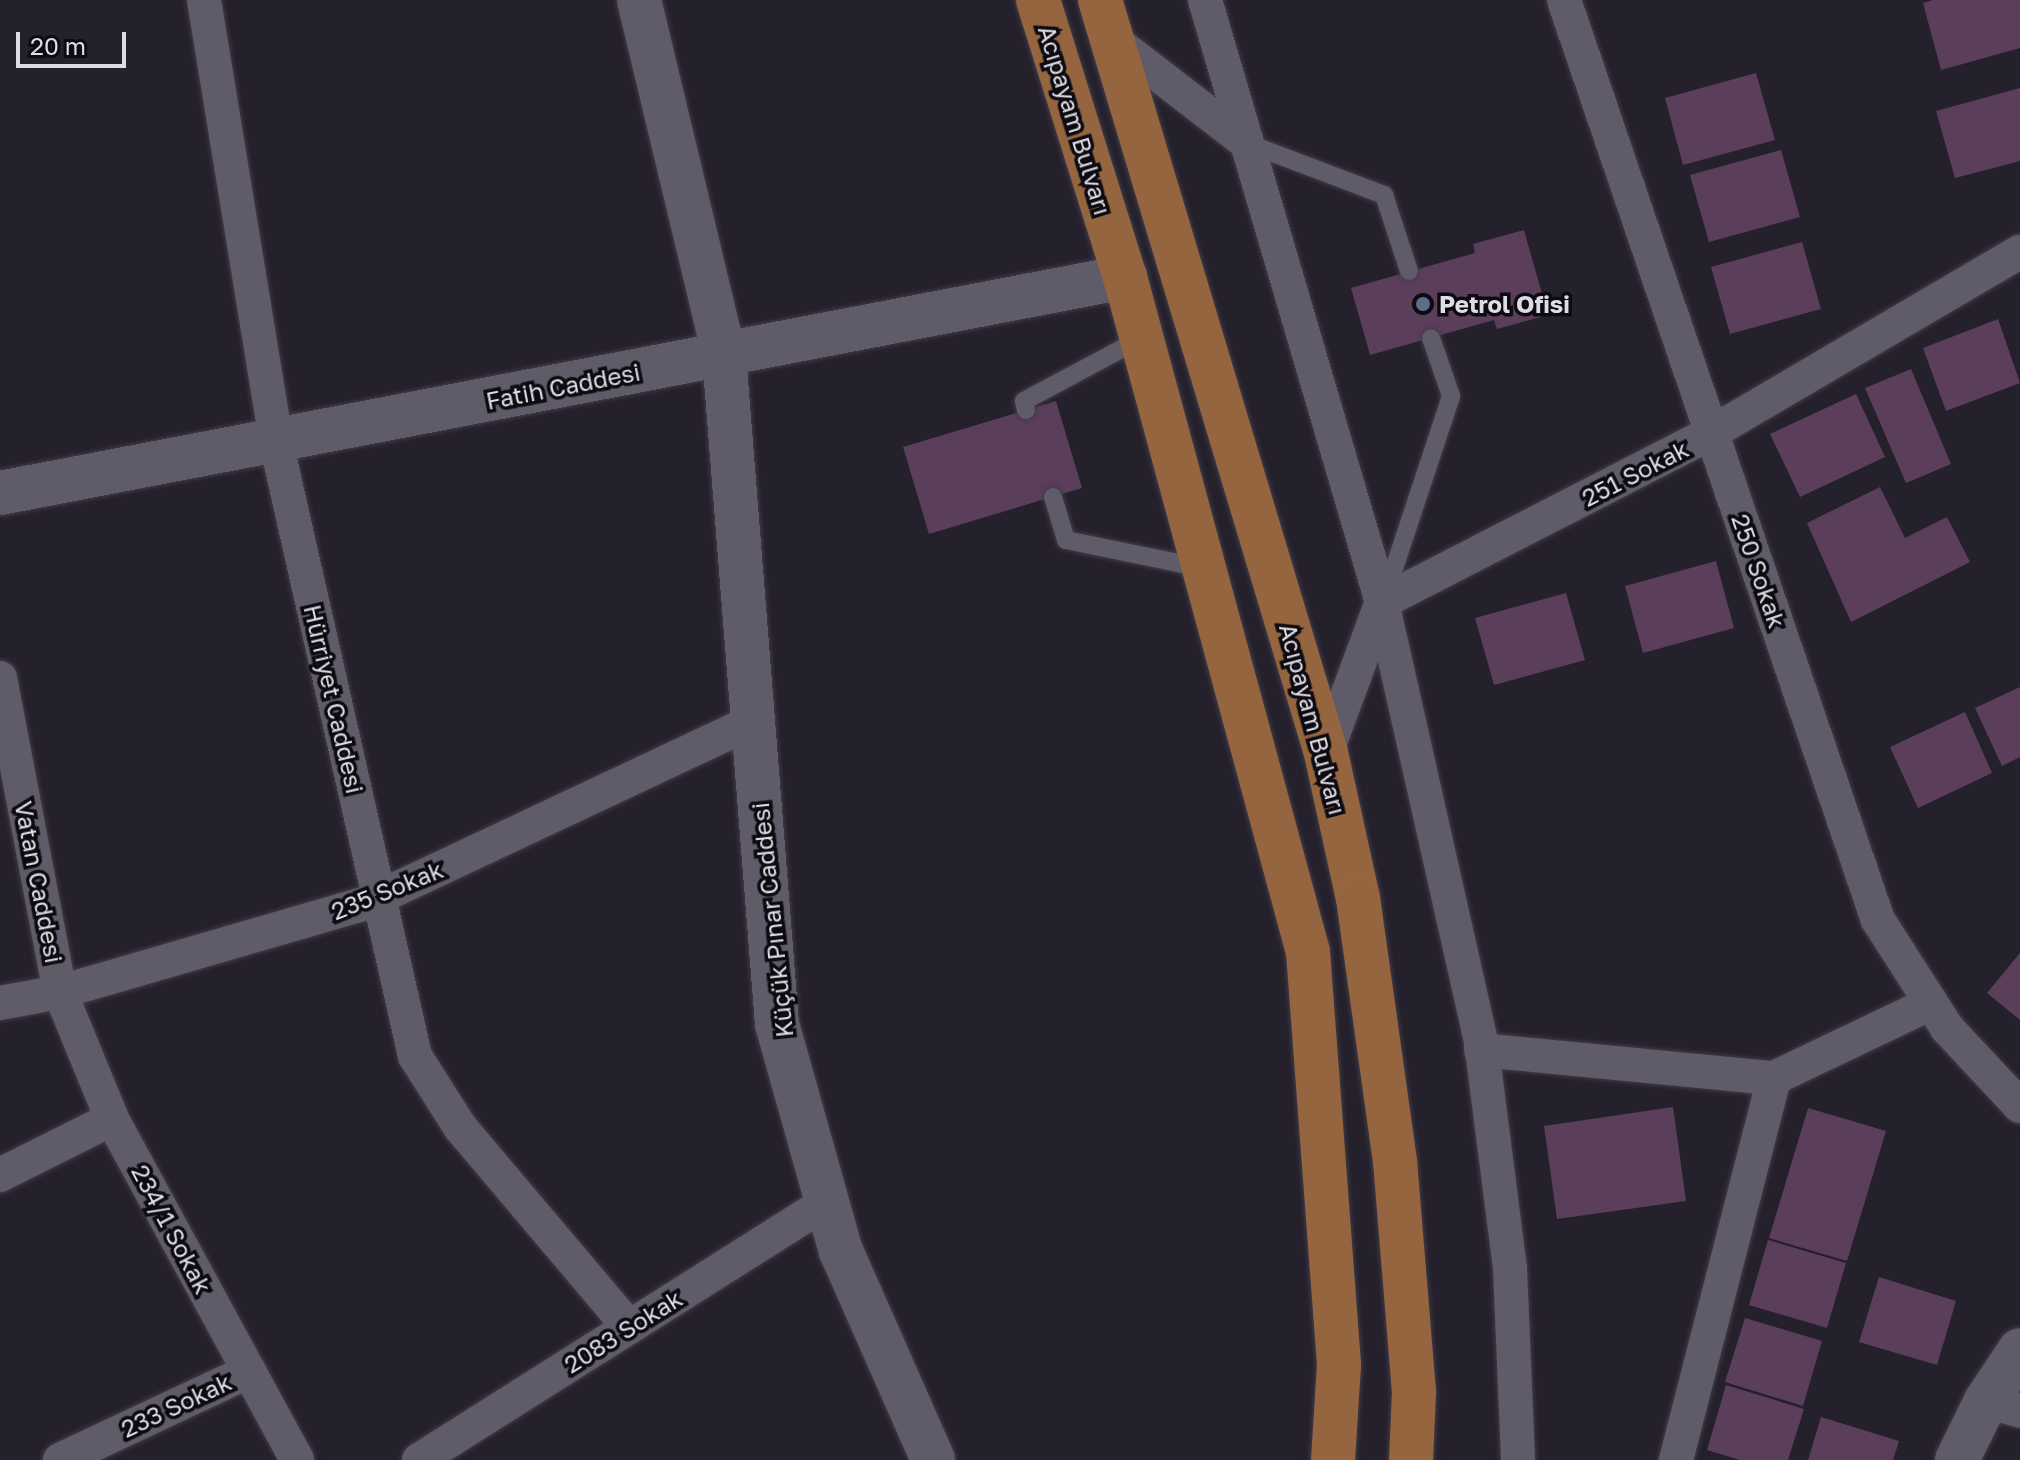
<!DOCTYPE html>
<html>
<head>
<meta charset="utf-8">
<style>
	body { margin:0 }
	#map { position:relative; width:2020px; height:1460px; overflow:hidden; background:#25212c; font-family:"Golos Text",sans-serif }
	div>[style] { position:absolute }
	.building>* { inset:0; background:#5b3e5a }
	.roads { filter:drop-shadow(0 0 2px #403c47) drop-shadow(0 0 2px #403c47) }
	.service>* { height:18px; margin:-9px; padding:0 9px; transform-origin:9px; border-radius:9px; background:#5f5b68 }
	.minor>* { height:34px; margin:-17px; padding:0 17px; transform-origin:17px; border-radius:17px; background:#5f5b68 }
	.tertiary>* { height:44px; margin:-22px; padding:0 22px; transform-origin:22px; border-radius:22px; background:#5f5b68 }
	.primary>* { height:44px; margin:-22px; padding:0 22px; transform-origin:22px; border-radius:22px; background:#956540 }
	.dots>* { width:22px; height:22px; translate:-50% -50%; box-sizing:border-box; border:4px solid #0d0b11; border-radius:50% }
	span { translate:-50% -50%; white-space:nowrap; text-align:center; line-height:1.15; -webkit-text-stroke:7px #0d0b11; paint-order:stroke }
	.street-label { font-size:24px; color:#dedce4 }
	.poi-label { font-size:24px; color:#dedce4; font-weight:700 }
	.left { translate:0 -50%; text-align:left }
	.scale { position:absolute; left:16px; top:32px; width:110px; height:36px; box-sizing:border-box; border:4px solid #dedce4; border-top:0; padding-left:10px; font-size:24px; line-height:28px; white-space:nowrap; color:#dedce4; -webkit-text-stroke:6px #0d0b11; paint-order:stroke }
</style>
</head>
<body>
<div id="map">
	<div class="building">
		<i style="clip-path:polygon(1933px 0,2020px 0,2020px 48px,1941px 70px,1923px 3px)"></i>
		<i style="clip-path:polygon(1756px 73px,1775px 140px,1683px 165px,1665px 98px)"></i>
		<i style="clip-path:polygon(2020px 88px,2020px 161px,1955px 178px,1936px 111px)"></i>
		<i style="clip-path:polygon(1781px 150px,1800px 217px,1709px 242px,1690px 175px)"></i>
		<i style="clip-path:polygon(1524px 230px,1548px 315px,1497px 329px,1494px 320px,1370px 355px,1351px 288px,1475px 253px,1473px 244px)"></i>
		<i style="clip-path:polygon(1802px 242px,1821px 309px,1730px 334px,1711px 267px)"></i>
		<i style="clip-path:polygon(1998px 319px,2020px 383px,1946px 411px,1923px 348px)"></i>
		<i style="clip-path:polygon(1911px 369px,1951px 464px,1906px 483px,1865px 388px)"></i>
		<i style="clip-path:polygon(1856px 394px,1885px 457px,1800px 497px,1770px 434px)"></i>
		<i style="clip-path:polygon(1056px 401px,1082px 488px,929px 534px,903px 447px)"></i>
		<i style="clip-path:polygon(1880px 487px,1905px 538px,1947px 517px,1970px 562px,1851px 622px,1807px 523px)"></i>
		<i style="clip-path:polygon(1716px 561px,1734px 628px,1643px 653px,1625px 586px)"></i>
		<i style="clip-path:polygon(1566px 593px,1585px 660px,1494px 685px,1475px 618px)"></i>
		<i style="clip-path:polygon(2020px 687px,2020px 757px,2002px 766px,1975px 708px)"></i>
		<i style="clip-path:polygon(1965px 712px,1992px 773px,1918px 808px,1890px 747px)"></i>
		<i style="clip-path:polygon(2020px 953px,2020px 1020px,1987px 993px)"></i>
		<i style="clip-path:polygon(1673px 1107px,1686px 1201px,1557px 1219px,1544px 1126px)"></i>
		<i style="clip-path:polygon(1808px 1108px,1886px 1131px,1847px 1261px,1769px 1238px)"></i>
		<i style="clip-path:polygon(1768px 1240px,1846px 1263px,1827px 1328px,1749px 1305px)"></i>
		<i style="clip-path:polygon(1879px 1277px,1956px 1301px,1937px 1365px,1859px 1342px)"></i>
		<i style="clip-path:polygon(1745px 1318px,1822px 1341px,1803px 1406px,1725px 1382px)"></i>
		<i style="clip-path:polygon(1726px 1385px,1804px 1409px,1788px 1460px,1740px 1460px,1707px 1450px)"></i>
		<i style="clip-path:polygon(1821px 1417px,1899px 1441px,1893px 1460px,1808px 1460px)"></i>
	</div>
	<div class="roads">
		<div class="service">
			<i style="left:1247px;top:143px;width:147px;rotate:20.8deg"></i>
			<i style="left:1384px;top:195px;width:80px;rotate:71.8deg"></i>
			<i style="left:1026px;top:410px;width:9px;rotate:-103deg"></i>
			<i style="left:1024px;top:401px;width:134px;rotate:-28.1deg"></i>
			<i style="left:1053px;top:497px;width:45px;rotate:73.2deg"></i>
			<i style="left:1066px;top:540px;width:140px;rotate:11.6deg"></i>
			<i style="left:1385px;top:596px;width:211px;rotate:-71.7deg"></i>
			<i style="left:1451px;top:396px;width:61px;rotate:-109deg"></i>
		</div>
		<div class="minor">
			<i style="left:204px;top:0;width:448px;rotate:80.7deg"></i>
			<i style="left:276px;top:442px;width:630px;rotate:77.24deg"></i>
			<i style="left:415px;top:1056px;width:84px;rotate:57.6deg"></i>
			<i style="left:460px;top:1127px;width:262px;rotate:49.8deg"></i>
			<i style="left:1205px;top:0;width:627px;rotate:73.62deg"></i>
			<i style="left:1382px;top:602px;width:451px;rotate:77.3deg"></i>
			<i style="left:1481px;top:1042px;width:228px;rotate:82.7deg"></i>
			<i style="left:1510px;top:1268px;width:192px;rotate:87.6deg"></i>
			<i style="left:1564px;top:0;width:972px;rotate:71.16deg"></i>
			<i style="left:1878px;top:920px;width:128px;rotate:57.4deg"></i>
			<i style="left:1947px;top:1028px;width:107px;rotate:46.9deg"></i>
			<i style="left:1112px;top:39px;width:170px;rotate:37.6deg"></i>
			<i style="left:0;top:678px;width:320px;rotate:79.2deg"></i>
			<i style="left:60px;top:992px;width:137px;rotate:67.7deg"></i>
			<i style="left:112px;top:1119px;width:388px;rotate:61.5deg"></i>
			<i style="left:1326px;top:753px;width:161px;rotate:-69.7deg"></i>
			<i style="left:1382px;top:602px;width:370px;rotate:-27.2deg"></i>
			<i style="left:1711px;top:433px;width:358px;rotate:-30.4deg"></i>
			<i style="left:0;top:1003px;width:61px;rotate:-10.4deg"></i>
			<i style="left:60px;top:992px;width:320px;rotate:-16.2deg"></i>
			<i style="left:367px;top:903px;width:427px;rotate:-25.2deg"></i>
			<i style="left:1481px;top:1050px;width:294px;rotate:5.5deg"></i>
			<i style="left:0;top:1175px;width:125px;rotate:-26.6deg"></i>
			<i style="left:1986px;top:1401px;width:35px;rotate:16deg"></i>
			<i style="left:60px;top:1460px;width:209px;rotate:-25.2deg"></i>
			<i style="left:419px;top:1460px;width:483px;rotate:-32.3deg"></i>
			<i style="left:1676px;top:1460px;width:394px;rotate:-75.6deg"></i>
			<i style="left:1774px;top:1078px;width:174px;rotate:-25.5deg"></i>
		</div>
		<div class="tertiary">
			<i style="left:639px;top:0;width:365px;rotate:76.5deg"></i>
			<i style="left:724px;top:355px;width:671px;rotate:85.47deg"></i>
			<i style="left:777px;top:1024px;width:236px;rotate:74.3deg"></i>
			<i style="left:841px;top:1251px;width:228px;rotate:66.2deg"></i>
			<i style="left:0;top:493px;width:1146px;rotate:-10.87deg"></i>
			<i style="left:1957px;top:1460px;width:66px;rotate:-63.8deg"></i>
			<i style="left:1986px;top:1401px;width:61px;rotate:-56.3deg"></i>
		</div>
		<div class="primary">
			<i style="left:1038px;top:0;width:290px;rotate:72.6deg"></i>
			<i style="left:1125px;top:277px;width:699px;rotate:74.83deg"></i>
			<i style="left:1308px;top:952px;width:414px;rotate:85.7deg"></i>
			<i style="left:1339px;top:1365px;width:95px;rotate:93.6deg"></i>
			<i style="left:1100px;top:0;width:786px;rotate:73.29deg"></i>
			<i style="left:1326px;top:753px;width:148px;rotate:77.6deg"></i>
			<i style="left:1358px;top:898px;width:266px;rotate:82deg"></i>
			<i style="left:1395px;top:1161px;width:232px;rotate:85.3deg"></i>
			<i style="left:1414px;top:1392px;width:68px;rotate:92.5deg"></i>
		</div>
	</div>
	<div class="dots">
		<i style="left:1423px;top:304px;background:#5c6f8a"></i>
	</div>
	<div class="street-label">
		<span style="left:1075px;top:120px;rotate:73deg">Acıpayam Bulvarı</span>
		<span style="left:563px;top:386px;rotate:-11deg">Fatih Caddesi</span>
		<span style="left:1635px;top:473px;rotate:-27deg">251 Sokak</span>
		<span style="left:1759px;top:571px;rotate:71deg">250 Sokak</span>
		<span style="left:334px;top:699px;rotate:77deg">Hürriyet Caddesi</span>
		<span style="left:1313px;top:719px;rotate:75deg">Acıpayam Bulvarı</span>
		<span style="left:39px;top:882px;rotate:79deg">Vatan Caddesi</span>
		<span style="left:387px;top:890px;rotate:-22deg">235 Sokak</span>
		<span style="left:772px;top:920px;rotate:-96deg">Küçük Pınar Caddesi</span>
		<span style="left:172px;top:1229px;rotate:62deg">234/1 Sokak</span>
		<span style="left:623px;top:1331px;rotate:-32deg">2083 Sokak</span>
		<span style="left:176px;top:1405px;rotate:-25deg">233 Sokak</span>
	</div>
	<div class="poi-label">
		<span class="left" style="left:1439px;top:304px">Petrol Ofisi</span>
	</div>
	<div class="scale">20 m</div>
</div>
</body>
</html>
